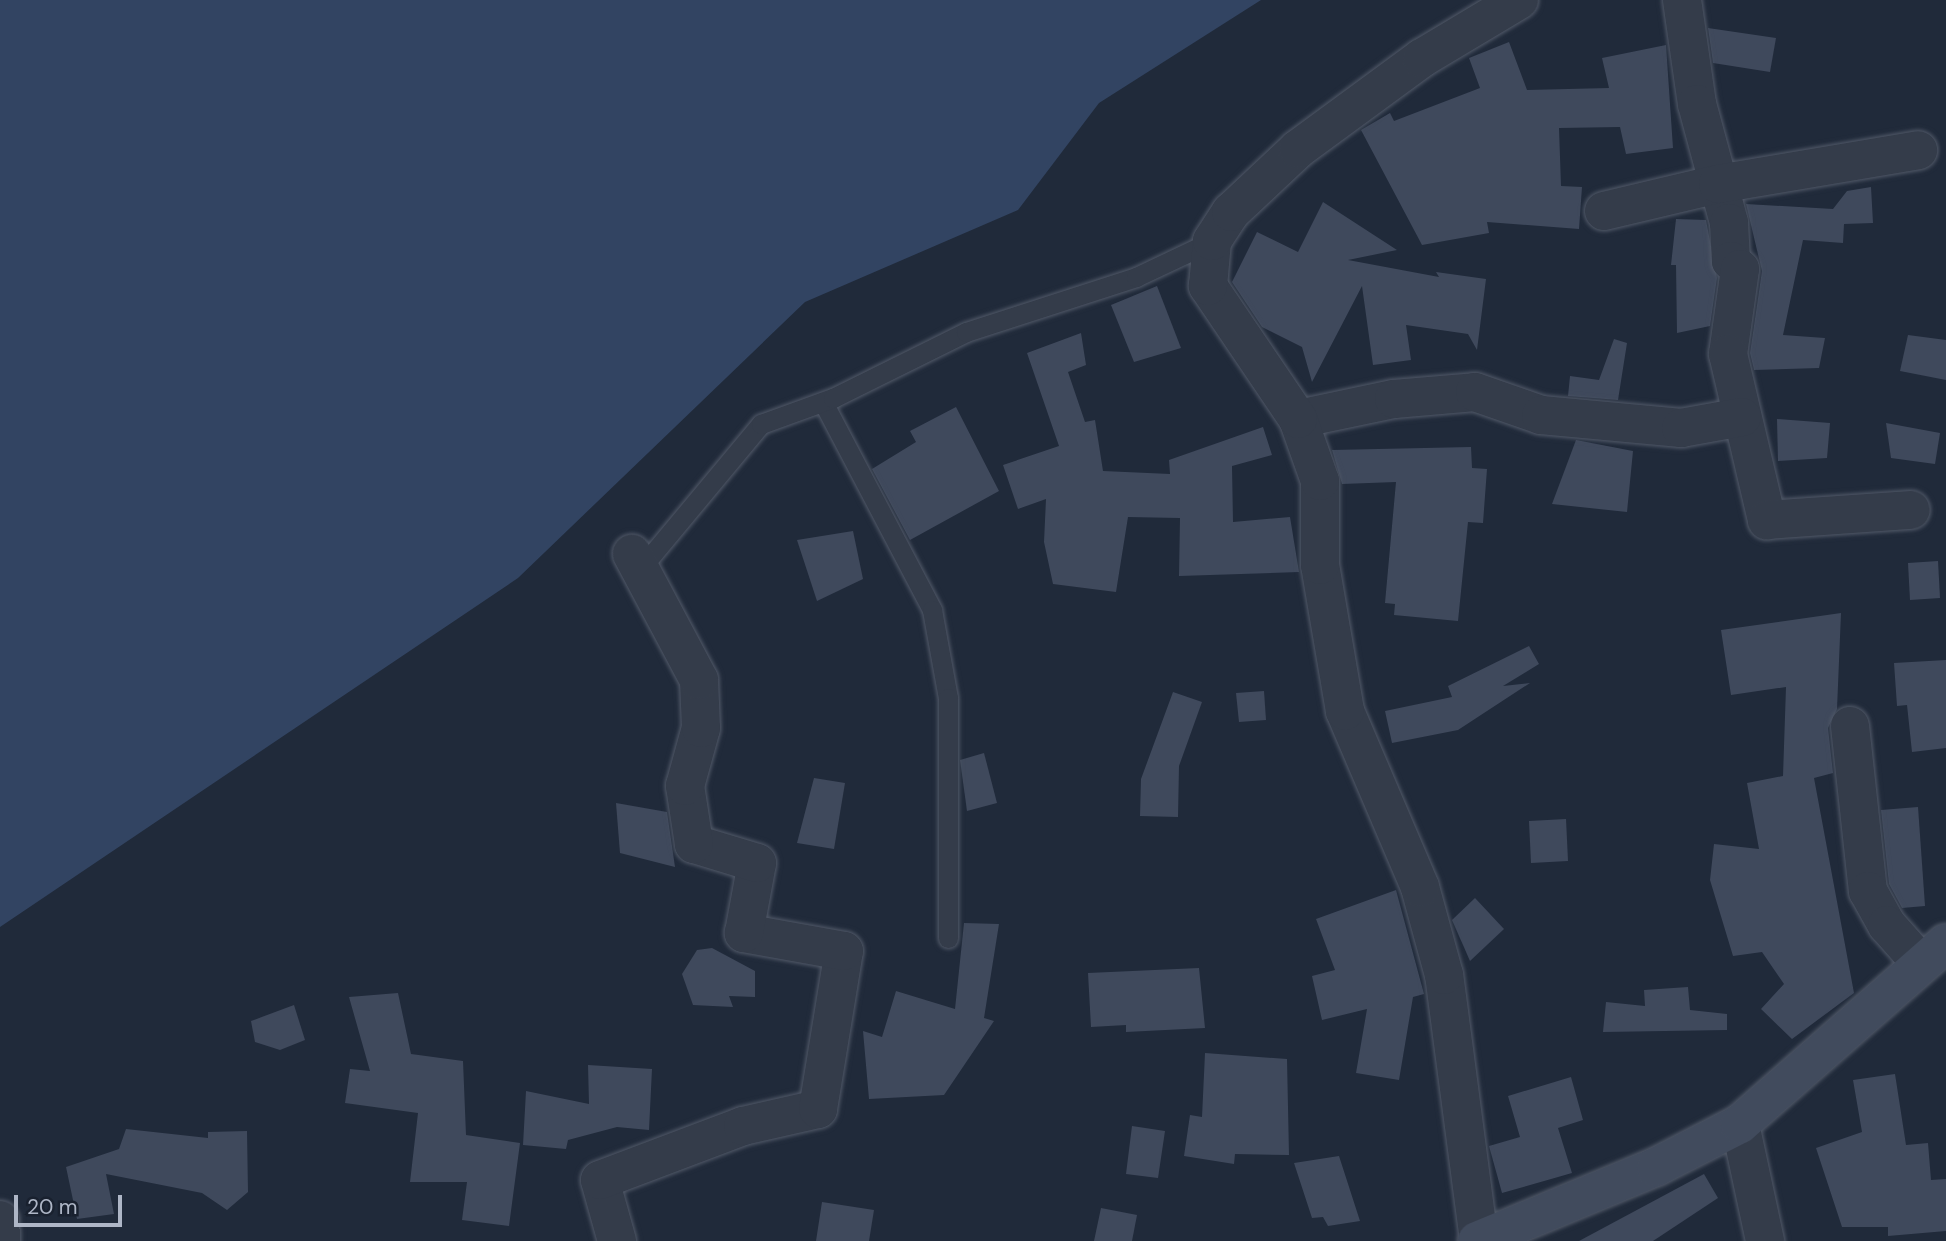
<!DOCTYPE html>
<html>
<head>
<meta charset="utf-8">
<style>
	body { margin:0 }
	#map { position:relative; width:1946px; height:1241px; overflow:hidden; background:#202a3a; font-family:"DM Sans",sans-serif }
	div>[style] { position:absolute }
	.water>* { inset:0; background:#324462 }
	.building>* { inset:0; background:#3f495c }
	.roads { filter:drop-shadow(0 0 2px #515968) drop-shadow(0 0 2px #515968) }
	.lane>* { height:19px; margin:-9.5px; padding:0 9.5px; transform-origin:9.5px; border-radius:9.5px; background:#343c4a }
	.street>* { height:38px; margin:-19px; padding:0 19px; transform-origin:19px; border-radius:19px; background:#343c4a }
	.secondary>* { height:38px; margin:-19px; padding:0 19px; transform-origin:19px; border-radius:19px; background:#414b5d }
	span { translate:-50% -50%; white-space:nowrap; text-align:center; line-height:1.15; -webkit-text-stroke:5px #19212f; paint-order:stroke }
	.scale { position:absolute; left:14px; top:1195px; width:108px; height:32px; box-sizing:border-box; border:4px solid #aeb6c6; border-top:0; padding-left:9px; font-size:21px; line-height:24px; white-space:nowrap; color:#aeb6c6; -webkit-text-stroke:5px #19212f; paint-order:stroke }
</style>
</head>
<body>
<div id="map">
	<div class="water">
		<i style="clip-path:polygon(0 0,1261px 0,1099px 103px,1018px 210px,805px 302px,518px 578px,0 927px)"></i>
	</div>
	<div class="building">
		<i style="clip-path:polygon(1708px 28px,1776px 38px,1770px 72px,1713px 63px)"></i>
		<i style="clip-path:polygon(1509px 42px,1527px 90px,1609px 88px,1602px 58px,1666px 45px,1673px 148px,1626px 154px,1620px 127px,1559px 128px,1561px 186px,1582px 187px,1579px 229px,1487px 222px,1489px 233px,1422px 245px,1361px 130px,1390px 113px,1394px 121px,1480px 88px,1469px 58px)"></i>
		<i style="clip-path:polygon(1871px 187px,1873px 223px,1844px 224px,1843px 243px,1803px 240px,1783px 335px,1825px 338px,1819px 368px,1754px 370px,1750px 353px,1762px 271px,1746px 204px,1833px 209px,1847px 191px)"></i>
		<i style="clip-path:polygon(1323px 202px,1397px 250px,1348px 260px,1439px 277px,1436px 272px,1486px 279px,1477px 350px,1468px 334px,1406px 325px,1411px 360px,1373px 365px,1362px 286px,1312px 382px,1302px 347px,1262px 327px,1232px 282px,1257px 232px,1298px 252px)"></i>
		<i style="clip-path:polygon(1676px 219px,1706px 220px,1717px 278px,1710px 326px,1677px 333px,1676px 265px,1671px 265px)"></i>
		<i style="clip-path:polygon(1157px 286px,1181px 348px,1134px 362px,1111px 305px)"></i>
		<i style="clip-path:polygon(1081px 333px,1086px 365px,1068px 372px,1085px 422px,1095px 420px,1103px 471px,1170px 474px,1169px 460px,1263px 427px,1272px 455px,1232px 466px,1233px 522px,1290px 517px,1299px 572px,1179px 576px,1180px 518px,1128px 517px,1116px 592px,1053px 584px,1044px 542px,1046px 499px,1018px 509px,1003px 465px,1059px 446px,1027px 353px)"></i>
		<i style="clip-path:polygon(1908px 335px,1946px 340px,1946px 380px,1900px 371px)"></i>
		<i style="clip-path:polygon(1614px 339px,1627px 343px,1618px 400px,1568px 396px,1570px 376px,1599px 380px)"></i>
		<i style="clip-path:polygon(956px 407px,999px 491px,910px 540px,872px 469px,916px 442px,910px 431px)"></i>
		<i style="clip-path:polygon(1777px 419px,1830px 423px,1827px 458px,1778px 461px)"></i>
		<i style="clip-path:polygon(1886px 423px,1940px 433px,1935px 464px,1891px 458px)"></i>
		<i style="clip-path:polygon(1576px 440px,1633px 451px,1627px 512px,1552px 504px)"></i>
		<i style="clip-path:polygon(1471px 447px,1472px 468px,1487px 469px,1483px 523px,1468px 522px,1458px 621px,1394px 615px,1395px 604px,1385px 603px,1396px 482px,1342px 484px,1332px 450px)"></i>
		<i style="clip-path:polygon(853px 531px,863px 579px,817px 601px,797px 540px)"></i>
		<i style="clip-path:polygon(1938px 561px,1940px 598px,1910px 600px,1908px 563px)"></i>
		<i style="clip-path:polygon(1841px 613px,1837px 709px,1828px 728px,1833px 773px,1814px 778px,1854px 993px,1792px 1039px,1761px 1009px,1784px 984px,1762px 952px,1733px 956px,1710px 880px,1714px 844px,1759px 849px,1747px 783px,1783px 776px,1786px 687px,1731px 695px,1721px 630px)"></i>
		<i style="clip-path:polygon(1529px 646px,1539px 664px,1503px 686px,1530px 683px,1458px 730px,1392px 743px,1385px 711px,1452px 697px,1448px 686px)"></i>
		<i style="clip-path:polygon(1946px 660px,1946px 748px,1912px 752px,1907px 705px,1897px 706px,1894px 663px)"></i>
		<i style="clip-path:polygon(1264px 691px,1266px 720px,1239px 722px,1236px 693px)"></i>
		<i style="clip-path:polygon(1173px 692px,1202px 702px,1179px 766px,1178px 817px,1140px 816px,1141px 779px)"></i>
		<i style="clip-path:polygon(984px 753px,997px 803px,967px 811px,960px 760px)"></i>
		<i style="clip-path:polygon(814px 778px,845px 783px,834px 849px,797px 843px)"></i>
		<i style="clip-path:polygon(616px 803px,667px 812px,675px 867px,620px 853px)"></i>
		<i style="clip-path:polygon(1918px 807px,1925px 906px,1902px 908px,1889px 884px,1881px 810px)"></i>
		<i style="clip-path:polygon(1566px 819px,1568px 861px,1531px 863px,1529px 821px)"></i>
		<i style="clip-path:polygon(1396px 890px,1424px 994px,1413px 997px,1399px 1080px,1356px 1073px,1367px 1009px,1322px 1020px,1312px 976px,1335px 970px,1316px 919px)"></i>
		<i style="clip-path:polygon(1475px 898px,1504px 929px,1470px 961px,1452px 920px)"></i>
		<i style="clip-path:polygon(964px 923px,999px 924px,984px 1018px,994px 1021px,944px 1095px,869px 1099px,863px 1031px,882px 1037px,896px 991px,955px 1009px)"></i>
		<i style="clip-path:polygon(712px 948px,755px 971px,755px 997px,729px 996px,733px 1007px,693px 1005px,682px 974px,697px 950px)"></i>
		<i style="clip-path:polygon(1199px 968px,1205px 1028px,1126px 1032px,1126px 1025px,1091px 1027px,1088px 973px)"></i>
		<i style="clip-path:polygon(1688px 987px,1690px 1010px,1727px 1014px,1727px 1030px,1603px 1032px,1606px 1002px,1645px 1006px,1644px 990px)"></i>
		<i style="clip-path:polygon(398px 993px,411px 1054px,463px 1061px,466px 1135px,520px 1143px,509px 1226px,462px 1220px,467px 1182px,410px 1182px,418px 1113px,345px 1103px,350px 1069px,370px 1071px,349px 997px)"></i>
		<i style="clip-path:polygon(294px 1005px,305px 1040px,280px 1050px,255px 1042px,251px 1021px)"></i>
		<i style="clip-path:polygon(1205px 1053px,1287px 1059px,1289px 1155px,1235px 1154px,1234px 1164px,1184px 1156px,1190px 1115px,1202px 1117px)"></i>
		<i style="clip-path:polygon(588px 1065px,652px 1069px,649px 1130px,617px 1127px,568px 1140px,566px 1149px,523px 1145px,526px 1091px,589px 1104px)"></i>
		<i style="clip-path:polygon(1895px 1074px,1906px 1145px,1928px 1143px,1931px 1180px,1946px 1179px,1946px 1231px,1888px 1236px,1888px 1227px,1842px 1227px,1816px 1148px,1862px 1132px,1853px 1080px)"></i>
		<i style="clip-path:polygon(1571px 1077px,1583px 1120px,1558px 1128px,1572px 1173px,1502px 1193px,1489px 1146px,1520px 1137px,1508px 1096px)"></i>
		<i style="clip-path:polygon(1132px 1126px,1165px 1131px,1158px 1178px,1126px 1174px)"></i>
		<i style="clip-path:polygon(126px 1129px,208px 1138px,208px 1132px,247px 1131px,248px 1192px,227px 1210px,202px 1193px,106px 1174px,114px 1214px,77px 1219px,66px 1167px,119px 1149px)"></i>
		<i style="clip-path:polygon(1339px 1156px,1360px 1221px,1328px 1226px,1323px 1217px,1312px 1218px,1294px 1163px)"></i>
		<i style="clip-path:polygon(1704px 1174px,1718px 1198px,1653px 1241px,1579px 1241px)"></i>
		<i style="clip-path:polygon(822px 1202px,874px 1210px,869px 1241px,816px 1241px)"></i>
		<i style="clip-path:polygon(1101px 1208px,1137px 1215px,1132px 1241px,1094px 1241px)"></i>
	</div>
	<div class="roads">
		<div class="lane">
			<i style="left:823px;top:402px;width:235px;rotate:62.3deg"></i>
			<i style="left:932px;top:610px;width:89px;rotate:79.7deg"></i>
			<i style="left:948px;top:698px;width:240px;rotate:90deg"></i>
			<i style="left:640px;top:569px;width:189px;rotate:-50.2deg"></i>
			<i style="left:761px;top:424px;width:77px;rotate:-19.9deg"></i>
			<i style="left:833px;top:398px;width:148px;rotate:-26.4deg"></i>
			<i style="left:966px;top:332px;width:179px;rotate:-17.9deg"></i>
			<i style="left:1136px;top:277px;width:84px;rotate:-25.3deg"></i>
		</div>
		<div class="street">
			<i style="left:1682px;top:0;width:105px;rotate:81.8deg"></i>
			<i style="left:1697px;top:104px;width:123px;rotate:74.9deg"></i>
			<i style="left:1729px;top:223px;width:38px;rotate:87deg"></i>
			<i style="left:1731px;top:261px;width:12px;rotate:42deg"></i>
			<i style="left:1740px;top:269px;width:86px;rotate:98deg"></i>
			<i style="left:1728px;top:354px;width:171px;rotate:76.8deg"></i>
			<i style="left:1767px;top:520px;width:144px;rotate:-4deg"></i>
			<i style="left:1604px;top:211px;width:117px;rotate:-13.3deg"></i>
			<i style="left:1718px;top:184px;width:203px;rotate:-9.6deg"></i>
			<i style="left:1298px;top:419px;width:98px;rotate:-11.8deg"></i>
			<i style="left:1394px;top:399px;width:81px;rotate:-4.9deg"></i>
			<i style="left:1475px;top:392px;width:70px;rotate:19.2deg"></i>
			<i style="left:1541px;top:415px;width:141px;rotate:5.3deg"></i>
			<i style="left:1681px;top:428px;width:62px;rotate:-10.2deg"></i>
			<i style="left:1850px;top:726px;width:166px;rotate:83.8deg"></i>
			<i style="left:1868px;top:891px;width:39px;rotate:61deg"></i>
			<i style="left:1887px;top:925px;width:48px;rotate:48.4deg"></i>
			<i style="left:1740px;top:1124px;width:120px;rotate:77.9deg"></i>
			<i style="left:0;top:1220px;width:21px;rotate:87deg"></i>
			<i style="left:1479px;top:1240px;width:267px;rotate:-97.5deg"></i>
			<i style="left:1444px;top:975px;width:91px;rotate:-105.3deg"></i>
			<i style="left:1420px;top:887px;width:191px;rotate:-113.1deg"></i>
			<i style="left:1345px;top:711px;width:148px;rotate:-99.7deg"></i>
			<i style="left:1320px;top:565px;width:84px;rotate:-90deg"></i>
			<i style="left:1320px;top:481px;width:66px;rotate:-109.5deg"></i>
			<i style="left:1298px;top:419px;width:161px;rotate:-124.1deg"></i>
			<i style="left:1208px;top:286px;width:45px;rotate:-84.9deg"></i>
			<i style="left:1212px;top:241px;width:35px;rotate:-57deg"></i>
			<i style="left:1231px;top:212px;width:92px;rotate:-43.2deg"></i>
			<i style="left:1298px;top:149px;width:154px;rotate:-36.3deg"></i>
			<i style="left:1422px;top:58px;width:113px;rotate:-30.9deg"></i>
			<i style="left:617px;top:1241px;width:63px;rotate:-105.6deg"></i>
			<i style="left:600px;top:1180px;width:153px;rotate:-20.7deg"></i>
			<i style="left:743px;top:1126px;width:77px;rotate:-12.8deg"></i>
			<i style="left:818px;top:1109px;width:160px;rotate:-80.7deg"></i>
			<i style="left:844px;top:951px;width:102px;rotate:-169.8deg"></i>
			<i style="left:744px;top:933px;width:71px;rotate:-79.5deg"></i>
			<i style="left:757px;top:863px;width:66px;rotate:-163.2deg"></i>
			<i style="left:694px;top:844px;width:59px;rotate:-98.8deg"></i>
			<i style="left:685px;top:786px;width:60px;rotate:-74.6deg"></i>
			<i style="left:701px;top:728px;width:48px;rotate:-92.4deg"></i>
			<i style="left:699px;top:680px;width:143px;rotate:-118deg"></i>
		</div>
		<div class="secondary">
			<i style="left:1477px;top:1241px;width:194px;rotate:-22.5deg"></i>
			<i style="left:1656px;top:1167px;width:94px;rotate:-27.1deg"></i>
			<i style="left:1740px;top:1124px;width:274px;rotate:-41.3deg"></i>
		</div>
	</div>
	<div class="scale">20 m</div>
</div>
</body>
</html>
